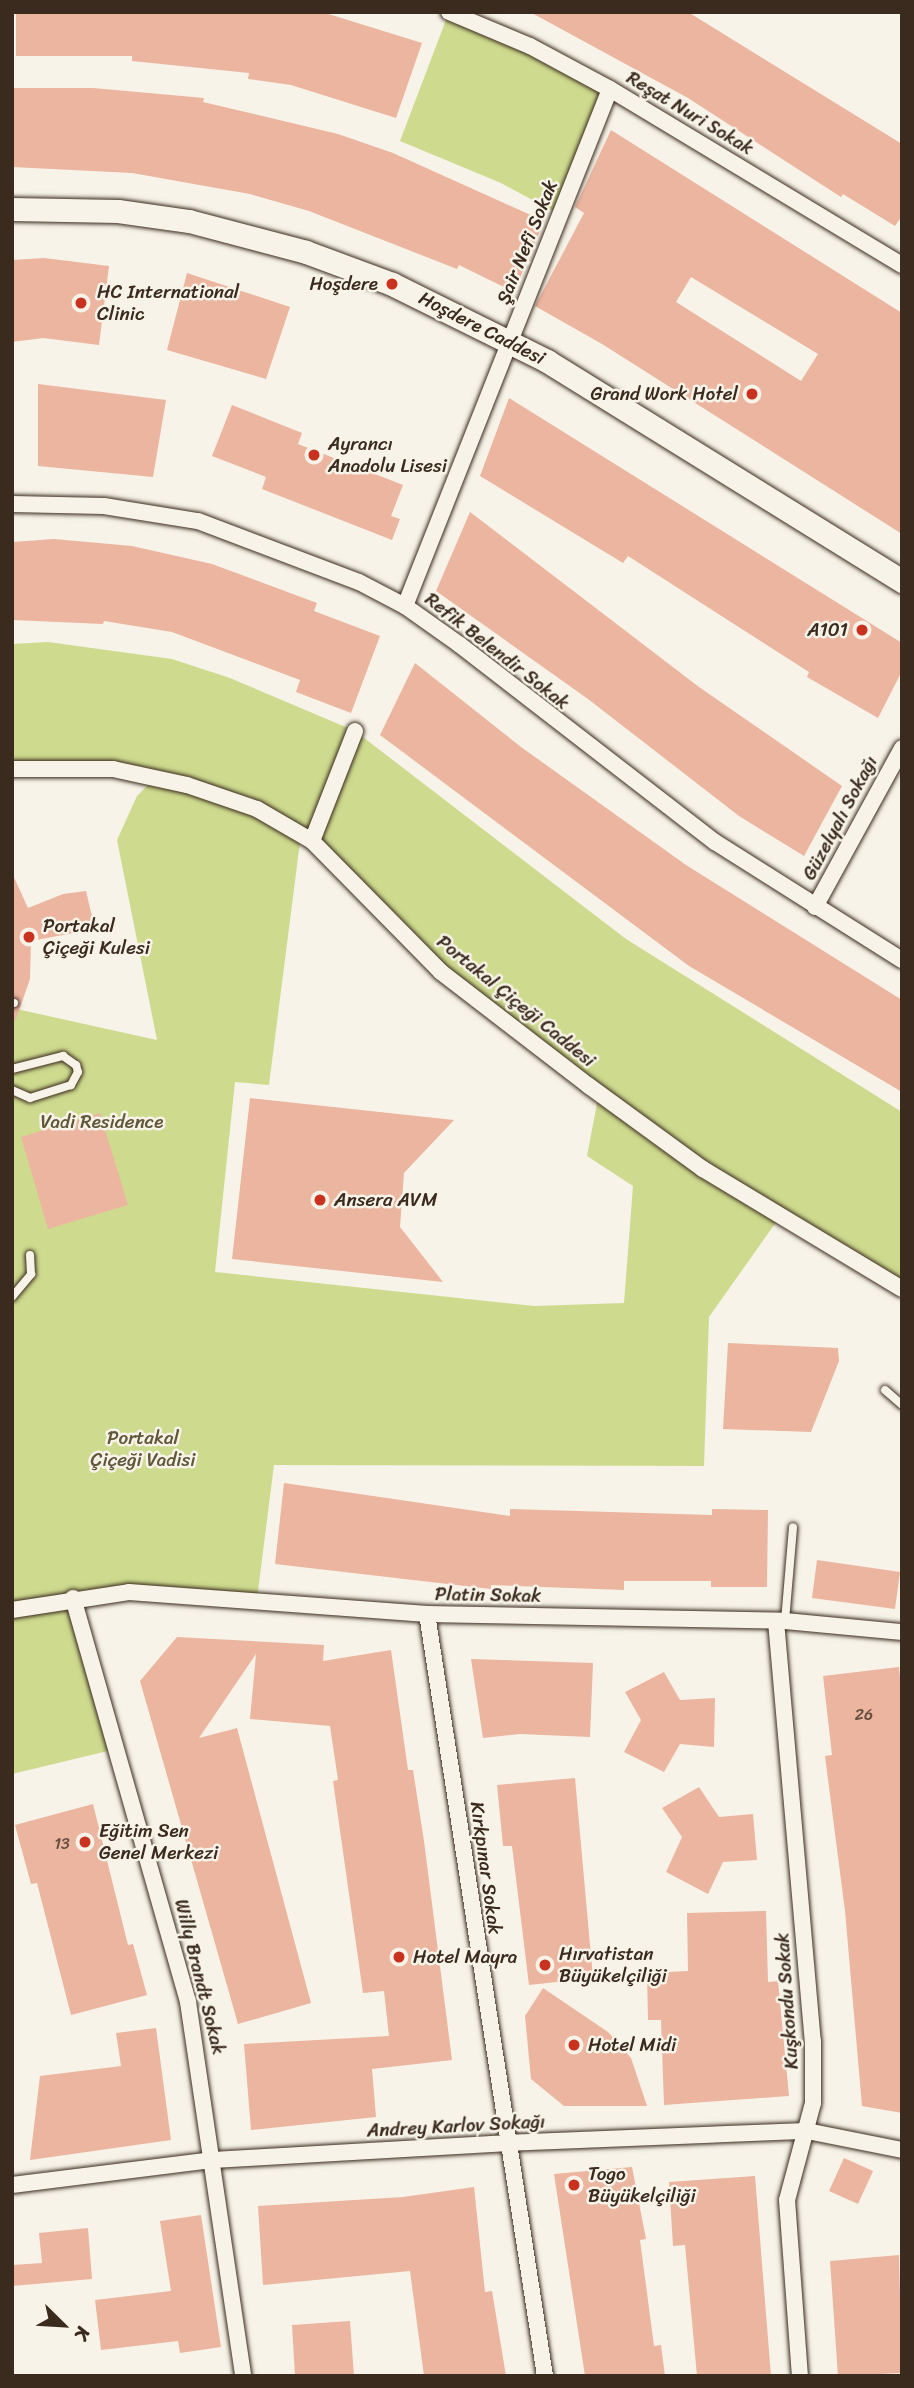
<!DOCTYPE html>
<html>
<head>
<meta charset="utf-8">
<style>
	body { margin:0 }
	#map { position:relative; width:914px; height:2388px; overflow:hidden; background:#f7f3e8; font-family:Sriracha,sans-serif }
	div>[style] { position:absolute }
	.green>* { inset:0; background:#cedb8e }
	.building>* { inset:0; background:#ebb5a0 }
	.roads { filter:drop-shadow(0 0 2px #3b2a1e) drop-shadow(0 0 2px #3b2a1e) }
	.lane>* { height:8px; margin:-4px; padding:0 4px; transform-origin:4px; border-radius:4px; background:#f7f3e8 }
	.street>* { height:16px; margin:-8px; padding:0 8px; transform-origin:8px; border-radius:8px; background:#f7f3e8 }
	.secondary>* { height:23px; margin:-11.5px; padding:0 11.5px; transform-origin:11.5px; border-radius:11.5px; background:#f7f3e8 }
	.dots>* { width:19px; height:19px; translate:-50% -50%; box-sizing:border-box; border:4px solid #f7f3e8; border-radius:50% }
	span { translate:-50% -50%; white-space:nowrap; text-align:center; line-height:1.15; -webkit-text-stroke:5px #f7f3e8; paint-order:stroke }
	.number-label { font-size:16px; color:#674d3e }
	.number-label span { -webkit-text-stroke-width:0 }
	.street-label { font-size:19px; color:#3b2a1e }
	.poi-label { font-size:19px; color:#3b2a1e }
	.right { translate:-100% -50%; text-align:right }
	.left { translate:0 -50%; text-align:left }
	.park-label { font-size:19px; color:#60563a }
	.frame { position:absolute; inset:0; border:14px solid #3b2a1e; pointer-events:none }
	.north { position:absolute; left:28px; top:2290px; width:70px; height:70px; -webkit-text-stroke:5px #f7f3e8; paint-order:stroke; rotate:114deg; font-size:19px; font-weight:700; line-height:28px; text-align:center; color:#3b2a1e }
	.north::after { content:''; display:block; margin:auto; width:24px; height:32px; background:#3b2a1e; clip-path:polygon(50% 0,100% 100%,50% 72%,0 100%) }
</style>
</head>
<body>
<div id="map">
	<div class="green">
		<i style="clip-path:polygon(449px 12px,610px 89px,560px 215px,501px 183px,400px 141px)"></i>
		<i style="clip-path:polygon(evenodd,48px 642px,172px 659px,230px 678px,355px 731px,626px 939px,902px 1112px,902px 1289px,779px 1218px,709px 1317px,704px 1466px,274px 1465px,257px 1599px,74px 1598px,116px 1749px,12px 1774px,12px 1008px,157px 1040px,117px 840px,137px 796px,156px 777px,12px 769px,12px 644px,48px 642px,301px 834px,441px 972px,599px 1093px,587px 1156px,633px 1186px,624px 1303px,534px 1306px,215px 1272px,235px 1082px,269px 1085px,301px 834px)"></i>
	</div>
	<div class="building">
		<i style="clip-path:polygon(16px 12px,322px 12px,422px 43px,396px 118px,291px 85px,248px 79px,249px 73px,132px 61px,132px 56px,16px 56px)"></i>
		<i style="clip-path:polygon(530px 12px,688px 12px,902px 144px,902px 216px,895px 226px,843px 194px,841px 197px,688px 98px)"></i>
		<i style="clip-path:polygon(12px 88px,93px 88px,204px 98px,203px 102px,338px 134px,393px 153px,544px 221px,514px 292px,459px 265px,457px 269px,309px 211px,250px 194px,132px 173px,12px 167px)"></i>
		<i style="clip-path:polygon(evenodd,611px 130px,902px 313px,902px 534px,602px 344px,535px 306px,584px 213px,575px 207px,611px 130px,691px 277px,818px 354px,801px 381px,676px 302px,691px 277px)"></i>
		<i style="clip-path:polygon(44px 258px,109px 266px,99px 345px,43px 338px,12px 342px,12px 260px)"></i>
		<i style="clip-path:polygon(187px 273px,290px 307px,266px 379px,167px 350px)"></i>
		<i style="clip-path:polygon(38px 384px,166px 400px,153px 477px,38px 466px)"></i>
		<i style="clip-path:polygon(509px 398px,902px 643px,902px 671px,878px 718px,807px 677px,809px 672px,628px 556px,623px 563px,480px 476px)"></i>
		<i style="clip-path:polygon(232px 405px,302px 433px,298px 444px,403px 485px,391px 516px,400px 519px,392px 540px,262px 489px,266px 477px,212px 456px)"></i>
		<i style="clip-path:polygon(470px 512px,699px 687px,842px 786px,804px 856px,739px 816px,588px 699px,436px 591px)"></i>
		<i style="clip-path:polygon(54px 539px,132px 546px,212px 564px,317px 603px,314px 611px,380px 636px,351px 713px,296px 692px,300px 680px,172px 632px,104px 621px,103px 624px,12px 620px,12px 542px)"></i>
		<i style="clip-path:polygon(415px 663px,521px 747px,686px 865px,902px 1000px,902px 1092px,689px 966px,380px 735px)"></i>
		<i style="clip-path:polygon(12px 873px,28px 908px,63px 894px,86px 891px,95px 929px,31px 941px,30px 979px,15px 1022px,12px 1010px,20px 1002px,12px 996px)"></i>
		<i style="clip-path:polygon(250px 1098px,454px 1120px,404px 1173px,400px 1227px,443px 1282px,232px 1259px)"></i>
		<i style="clip-path:polygon(100px 1113px,128px 1205px,48px 1229px,21px 1137px)"></i>
		<i style="clip-path:polygon(728px 1343px,838px 1348px,839px 1361px,811px 1432px,723px 1429px)"></i>
		<i style="clip-path:polygon(284px 1483px,510px 1516px,510px 1509px,712px 1515px,712px 1509px,768px 1510px,767px 1587px,711px 1587px,711px 1581px,624px 1581px,624px 1590px,491px 1585px,491px 1589px,275px 1564px)"></i>
		<i style="clip-path:polygon(817px 1560px,900px 1572px,895px 1609px,812px 1598px)"></i>
		<i style="clip-path:polygon(177px 1637px,324px 1645px,323px 1661px,391px 1650px,408px 1770px,413px 1770px,424px 1841px,452px 2060px,372px 2069px,376px 2117px,251px 2130px,244px 2044px,389px 2036px,384px 1991px,363px 1993px,333px 1781px,338px 1780px,330px 1726px,250px 1719px,256px 1654px,199px 1738px,237px 1728px,311px 2003px,238px 2024px,140px 1681px)"></i>
		<i style="clip-path:polygon(471px 1659px,593px 1663px,590px 1737px,520px 1734px,483px 1738px)"></i>
		<i style="clip-path:polygon(899px 1667px,902px 1696px,902px 2113px,862px 2106px,845px 1911px,825px 1756px,832px 1755px,823px 1676px)"></i>
		<i style="clip-path:polygon(664px 1672px,680px 1700px,715px 1698px,714px 1747px,680px 1744px,664px 1772px,624px 1752px,641px 1720px,625px 1692px)"></i>
		<i style="clip-path:polygon(575px 1778px,593px 1978px,529px 1985px,512px 1846px,503px 1846px,497px 1785px)"></i>
		<i style="clip-path:polygon(699px 1787px,719px 1817px,753px 1814px,757px 1860px,723px 1862px,708px 1894px,666px 1872px,682px 1837px,662px 1808px)"></i>
		<i style="clip-path:polygon(93px 1804px,128px 1945px,133px 1944px,147px 1995px,71px 2015px,37px 1883px,31px 1884px,15px 1825px)"></i>
		<i style="clip-path:polygon(766px 1911px,768px 1982px,778px 1981px,789px 2096px,664px 2105px,661px 2020px,648px 2020px,647px 1973px,688px 1971px,687px 1913px)"></i>
		<i style="clip-path:polygon(543px 1988px,608px 2032px,631px 2058px,647px 2106px,564px 2106px,531px 2079px,525px 2016px)"></i>
		<i style="clip-path:polygon(156px 2028px,171px 2140px,30px 2160px,40px 2076px,121px 2066px,116px 2033px)"></i>
		<i style="clip-path:polygon(844px 2158px,873px 2171px,858px 2204px,829px 2191px)"></i>
		<i style="clip-path:polygon(632px 2167px,646px 2239px,640px 2240px,654px 2346px,661px 2345px,665px 2376px,585px 2376px,554px 2174px)"></i>
		<i style="clip-path:polygon(755px 2176px,771px 2376px,697px 2376px,685px 2245px,673px 2246px,669px 2182px)"></i>
		<i style="clip-path:polygon(474px 2187px,485px 2292px,492px 2291px,506px 2376px,424px 2376px,410px 2271px,263px 2285px,258px 2206px,403px 2197px)"></i>
		<i style="clip-path:polygon(201px 2215px,221px 2347px,180px 2353px,178px 2341px,101px 2350px,95px 2300px,171px 2291px,160px 2221px)"></i>
		<i style="clip-path:polygon(88px 2228px,92px 2279px,12px 2286px,12px 2265px,42px 2263px,39px 2233px)"></i>
		<i style="clip-path:polygon(899px 2255px,902px 2373px,838px 2376px,830px 2261px)"></i>
		<i style="clip-path:polygon(350px 2321px,354px 2376px,295px 2376px,292px 2325px)"></i>
	</div>
	<div class="roads">
		<div class="lane">
			<i style="left:12px;top:1003px;width:2px"></i>
			<i style="left:12px;top:1069px;width:53px;rotate:-14.3deg"></i>
			<i style="left:63px;top:1056px;width:16px;rotate:35deg"></i>
			<i style="left:76px;top:1065px;width:7px;rotate:74deg"></i>
			<i style="left:78px;top:1072px;width:15px;rotate:118deg"></i>
			<i style="left:71px;top:1085px;width:43px;rotate:162.4deg"></i>
			<i style="left:30px;top:1098px;width:20px;rotate:-156deg"></i>
			<i style="left:12px;top:1297px;width:30px;rotate:-50deg"></i>
			<i style="left:31px;top:1274px;width:19px;rotate:-93deg"></i>
			<i style="left:885px;top:1390px;width:23px;rotate:41deg"></i>
			<i style="left:785px;top:1621px;width:94px;rotate:-85.1deg"></i>
		</div>
		<div class="street">
			<i style="left:449px;top:12px;width:88px;rotate:22.8deg"></i>
			<i style="left:530px;top:46px;width:91px;rotate:28.3deg"></i>
			<i style="left:610px;top:89px;width:341px;rotate:31.1deg"></i>
			<i style="left:12px;top:504px;width:92px;rotate:1.2deg"></i>
			<i style="left:104px;top:506px;width:95px;rotate:9.1deg"></i>
			<i style="left:198px;top:521px;width:172px;rotate:20.8deg"></i>
			<i style="left:359px;top:582px;width:52px;rotate:27.6deg"></i>
			<i style="left:405px;top:606px;width:67px;rotate:35.3deg"></i>
			<i style="left:460px;top:645px;width:322px;rotate:37.7deg"></i>
			<i style="left:715px;top:842px;width:221px;rotate:32.3deg"></i>
			<i style="left:405px;top:606px;width:556px;rotate:-68.37deg"></i>
			<i style="left:12px;top:769px;width:101px"></i>
			<i style="left:113px;top:769px;width:76px;rotate:12.2deg"></i>
			<i style="left:187px;top:785px;width:74px;rotate:18.9deg"></i>
			<i style="left:257px;top:809px;width:64px;rotate:30.2deg"></i>
			<i style="left:312px;top:841px;width:184px;rotate:45.4deg"></i>
			<i style="left:441px;top:972px;width:187px;rotate:37.6deg"></i>
			<i style="left:589px;top:1086px;width:141px;rotate:36.1deg"></i>
			<i style="left:703px;top:1169px;width:232px;rotate:31.1deg"></i>
			<i style="left:312px;top:841px;width:118px;rotate:-68.6deg"></i>
			<i style="left:815px;top:907px;width:181px;rotate:-61.3deg"></i>
			<i style="left:73px;top:1598px;width:420px;rotate:74.1deg"></i>
			<i style="left:188px;top:2002px;width:378px;rotate:81.6deg"></i>
			<i style="left:12px;top:1610px;width:118px;rotate:-8.7deg"></i>
			<i style="left:129px;top:1592px;width:299px;rotate:4.2deg"></i>
			<i style="left:427px;top:1614px;width:358px;rotate:1.1deg"></i>
			<i style="left:785px;top:1621px;width:118px;rotate:5.4deg"></i>
			<i style="left:427px;top:1614px;width:771px;rotate:81.2deg"></i>
			<i style="left:776px;top:1621px;width:422px;rotate:85deg"></i>
			<i style="left:813px;top:2041px;width:62px;rotate:90deg"></i>
			<i style="left:813px;top:2103px;width:100px;rotate:105deg"></i>
			<i style="left:787px;top:2200px;width:176px;rotate:85.8deg"></i>
			<i style="left:12px;top:2185px;width:203px;rotate:-7.1deg"></i>
			<i style="left:213px;top:2160px;width:292px;rotate:-3.3deg"></i>
			<i style="left:505px;top:2143px;width:302px;rotate:-2.3deg"></i>
			<i style="left:807px;top:2131px;width:97px;rotate:11.3deg"></i>
		</div>
		<div class="secondary">
			<i style="left:12px;top:209px;width:106px;rotate:1.1deg"></i>
			<i style="left:118px;top:211px;width:72px;rotate:8deg"></i>
			<i style="left:189px;top:221px;width:121px;rotate:14.8deg"></i>
			<i style="left:306px;top:252px;width:92px;rotate:20.4deg"></i>
			<i style="left:392px;top:284px;width:173px;rotate:26.4deg"></i>
			<i style="left:547px;top:361px;width:418px;rotate:31.8deg"></i>
		</div>
	</div>
	<div class="dots">
		<i style="left:392px;top:284px;background:#c8321e"></i>
		<i style="left:81px;top:303px;background:#c8321e"></i>
		<i style="left:752px;top:394px;background:#c8321e"></i>
		<i style="left:314px;top:455px;background:#c8321e"></i>
		<i style="left:862px;top:630px;background:#c8321e"></i>
		<i style="left:29px;top:937px;background:#c8321e"></i>
		<i style="left:320px;top:1200px;background:#c8321e"></i>
		<i style="left:85px;top:1842px;background:#c8321e"></i>
		<i style="left:399px;top:1957px;background:#c8321e"></i>
		<i style="left:545px;top:1965px;background:#c8321e"></i>
		<i style="left:574px;top:2045px;background:#c8321e"></i>
		<i style="left:574px;top:2185px;background:#c8321e"></i>
	</div>
	<div class="number-label">
		<span style="left:864px;top:1715px">26</span>
		<span style="left:62px;top:1844px">13</span>
	</div>
	<div class="street-label">
		<span style="left:690px;top:113px;rotate:31deg">Reşat Nuri Sokak</span>
		<span style="left:527px;top:242px;rotate:-68deg">Şair Nefi Sokak</span>
		<span style="left:482px;top:328px;rotate:27deg">Hoşdere Caddesi</span>
		<span style="left:497px;top:651px;rotate:38deg">Refik Belendir Sokak</span>
		<span style="left:840px;top:818px;rotate:-62deg">Güzelyalı Sokağı</span>
		<span style="left:516px;top:1001px;rotate:39deg">Portakal Çiçeği Caddesi</span>
		<span style="left:488px;top:1595px;rotate:1deg">Platin Sokak</span>
		<span style="left:486px;top:1868px;rotate:82deg">Kırkpınar Sokak</span>
		<span style="left:200px;top:1977px;rotate:76deg">Willy Brandt Sokak</span>
		<span style="left:787px;top:2001px;rotate:-94deg">Kuşkondu Sokak</span>
		<span style="left:456px;top:2126px;rotate:-3deg">Andrey Karlov Sokağı</span>
	</div>
	<div class="poi-label">
		<span class="right" style="left:378px;top:284px">Hoşdere</span>
		<span class="left" style="left:97px;top:303px">HC International<br>Clinic</span>
		<span class="right" style="left:738px;top:394px">Grand Work Hotel</span>
		<span class="left" style="left:328px;top:455px">Ayrancı<br>Anadolu Lisesi</span>
		<span class="right" style="left:848px;top:630px">A101</span>
		<span class="left" style="left:43px;top:937px">Portakal<br>Çiçeği Kulesi</span>
		<span class="left" style="left:334px;top:1200px">Ansera AVM</span>
		<span class="left" style="left:99px;top:1842px">Eğitim Sen<br>Genel Merkezi</span>
		<span class="left" style="left:559px;top:1965px">Hırvatistan<br>Büyükelçiliği</span>
		<span class="left" style="left:413px;top:1957px">Hotel Mayra</span>
		<span class="left" style="left:588px;top:2045px">Hotel Midi</span>
		<span class="left" style="left:588px;top:2185px">Togo<br>Büyükelçiliği</span>
	</div>
	<div class="park-label">
		<span style="left:102px;top:1122px">Vadi Residence</span>
		<span style="left:143px;top:1449px">Portakal<br>Çiçeği Vadisi</span>
	</div>
	<div class="frame"></div>
	<div class="north">K</div>
</div>
</body>
</html>
